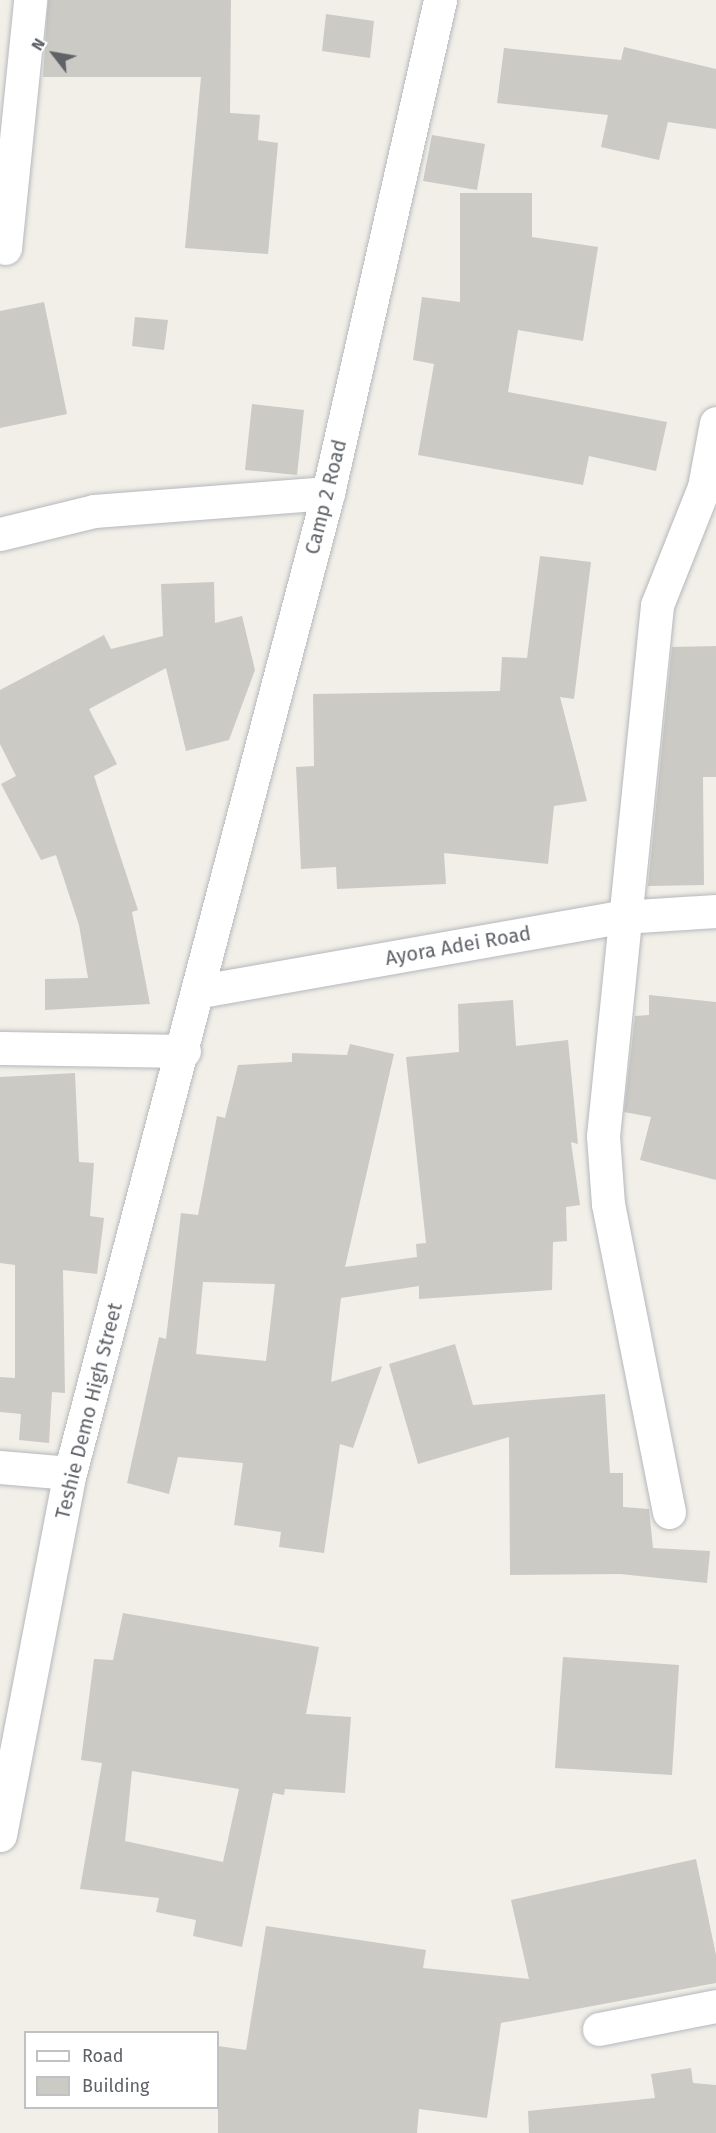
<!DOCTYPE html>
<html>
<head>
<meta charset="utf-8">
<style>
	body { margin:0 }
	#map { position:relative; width:716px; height:2133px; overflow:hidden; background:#f1efe8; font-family:"Fira Sans",sans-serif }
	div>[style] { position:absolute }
	.building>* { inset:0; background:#cccac5 }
	.roads { filter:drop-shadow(0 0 2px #b5b8bc) drop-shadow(0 0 2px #b5b8bc) }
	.minor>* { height:33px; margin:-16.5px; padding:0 16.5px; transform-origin:16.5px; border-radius:16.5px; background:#fff }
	span { translate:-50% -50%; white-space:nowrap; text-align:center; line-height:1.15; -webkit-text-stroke:4.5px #fff; paint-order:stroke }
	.street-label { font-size:20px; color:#5f6368 }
	.legend { position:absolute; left:24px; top:2031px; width:195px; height:78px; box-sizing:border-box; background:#fff; border:2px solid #bfc1c3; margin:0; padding:8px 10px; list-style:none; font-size:18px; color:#5f6368 }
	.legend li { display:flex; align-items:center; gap:12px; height:30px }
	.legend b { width:30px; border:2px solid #bfc1c3 }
	.north { position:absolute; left:24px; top:24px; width:60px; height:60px; -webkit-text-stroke:4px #fff; paint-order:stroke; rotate:301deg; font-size:16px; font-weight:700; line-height:24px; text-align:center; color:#5f6368 }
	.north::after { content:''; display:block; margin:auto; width:21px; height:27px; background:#5f6368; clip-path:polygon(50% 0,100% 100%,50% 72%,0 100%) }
</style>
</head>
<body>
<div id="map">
	<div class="building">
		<i style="clip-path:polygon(48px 0,231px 0,230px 113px,260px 115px,258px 140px,278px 143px,268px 254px,185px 248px,201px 77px,43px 77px)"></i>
		<i style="clip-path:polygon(326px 14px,374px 21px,370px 58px,322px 51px)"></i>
		<i style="clip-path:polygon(624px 47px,716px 69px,716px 129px,668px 122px,659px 160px,601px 147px,608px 115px,497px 103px,504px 48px,621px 60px)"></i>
		<i style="clip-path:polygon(432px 135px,485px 144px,477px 190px,423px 181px)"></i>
		<i style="clip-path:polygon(460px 193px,532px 193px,532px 237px,598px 247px,583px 341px,518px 330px,508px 392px,667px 422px,656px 471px,589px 456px,583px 485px,418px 455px,434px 364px,413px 360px,422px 297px,460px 302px)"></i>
		<i style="clip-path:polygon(44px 302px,67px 414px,0 428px,0 311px)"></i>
		<i style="clip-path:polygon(135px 317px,168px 320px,164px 350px,132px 346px)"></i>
		<i style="clip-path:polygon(252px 404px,304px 410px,297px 475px,245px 470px)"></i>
		<i style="clip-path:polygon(540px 556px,591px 562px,574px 699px,560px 697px,587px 801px,554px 806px,548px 864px,444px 853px,446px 884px,337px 889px,336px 867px,301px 869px,296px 767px,314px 766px,313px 694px,500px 691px,502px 657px,527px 658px)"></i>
		<i style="clip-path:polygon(214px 582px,215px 623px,242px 616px,255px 670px,229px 740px,186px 751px,166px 668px,89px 709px,117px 764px,94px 776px,138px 910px,132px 912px,150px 1004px,45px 1010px,45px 979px,88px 978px,79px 925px,56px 855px,41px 860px,1px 784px,16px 776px,0 744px,0 690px,104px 635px,111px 649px,163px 636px,161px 584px)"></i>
		<i style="clip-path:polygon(716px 646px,716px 777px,703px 777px,704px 885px,648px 886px,672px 647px)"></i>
		<i style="clip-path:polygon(649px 995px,716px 1002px,716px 1180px,640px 1160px,651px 1117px,624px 1112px,635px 1016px,649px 1015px)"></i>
		<i style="clip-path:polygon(evenodd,513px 1000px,516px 1046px,568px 1040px,578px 1144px,571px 1142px,580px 1205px,566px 1207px,567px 1241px,553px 1242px,552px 1290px,419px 1299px,419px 1286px,341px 1298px,331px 1382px,382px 1366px,353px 1448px,340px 1444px,324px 1553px,279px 1547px,281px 1532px,234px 1525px,243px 1463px,178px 1457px,169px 1494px,127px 1483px,159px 1337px,166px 1339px,181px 1213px,198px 1215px,217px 1116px,225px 1118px,238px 1065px,292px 1062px,292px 1053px,347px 1055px,350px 1044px,394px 1054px,345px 1267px,417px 1257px,416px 1244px,426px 1243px,406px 1057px,459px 1052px,458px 1004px,513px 1000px,203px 1282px,275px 1284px,266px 1361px,196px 1354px,203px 1282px)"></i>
		<i style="clip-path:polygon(75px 1073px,79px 1162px,94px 1163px,90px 1216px,104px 1218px,97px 1274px,63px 1270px,65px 1393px,52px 1392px,49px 1443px,19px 1440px,21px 1414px,0 1412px,0 1377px,15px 1378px,15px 1265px,0 1263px,0 1077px)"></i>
		<i style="clip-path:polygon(455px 1344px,473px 1405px,605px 1394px,610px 1473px,623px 1473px,623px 1507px,649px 1509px,653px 1548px,710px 1551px,707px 1583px,620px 1574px,510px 1575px,509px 1437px,418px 1464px,389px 1364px)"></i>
		<i style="clip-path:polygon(evenodd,123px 1613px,319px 1647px,306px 1714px,351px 1717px,345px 1793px,285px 1789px,284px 1795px,273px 1793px,242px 1947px,193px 1936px,196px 1920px,156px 1912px,159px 1898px,80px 1889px,102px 1763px,81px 1760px,94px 1659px,113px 1660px,123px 1613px,132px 1771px,239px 1789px,223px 1862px,125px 1841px,132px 1771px)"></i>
		<i style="clip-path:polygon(563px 1657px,679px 1665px,672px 1775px,555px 1768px)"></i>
		<i style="clip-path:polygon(696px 1859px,716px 1955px,716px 1983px,501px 2023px,487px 2118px,419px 2109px,417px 2133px,218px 2133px,218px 2046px,246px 2050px,266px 1926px,426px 1950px,423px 1968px,529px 1979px,511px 1900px)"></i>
		<i style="clip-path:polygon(691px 2068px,693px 2083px,716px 2085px,716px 2133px,529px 2133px,528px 2111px,655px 2098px,651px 2074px)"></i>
	</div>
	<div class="roads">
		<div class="minor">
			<i style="left:5px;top:248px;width:249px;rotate:-84.2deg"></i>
			<i style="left:0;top:534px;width:97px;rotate:-13.7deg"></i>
			<i style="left:94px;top:511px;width:235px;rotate:-4.4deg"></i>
			<i style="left:201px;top:991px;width:427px;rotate:-10deg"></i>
			<i style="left:622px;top:917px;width:94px;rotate:-3.7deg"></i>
			<i style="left:0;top:1048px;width:184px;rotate:0.9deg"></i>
			<i style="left:0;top:1467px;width:70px;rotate:4.9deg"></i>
			<i style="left:669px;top:1512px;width:314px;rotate:-101.2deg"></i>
			<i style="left:608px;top:1204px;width:68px;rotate:-94.2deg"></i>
			<i style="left:603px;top:1136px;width:534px;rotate:-84.19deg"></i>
			<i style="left:657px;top:605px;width:127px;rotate:-68.3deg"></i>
			<i style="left:704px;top:487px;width:65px;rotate:-79.4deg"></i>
			<i style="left:0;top:1835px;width:369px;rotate:-79.1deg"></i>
			<i style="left:70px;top:1473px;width:1013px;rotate:-75.25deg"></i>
			<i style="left:328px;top:493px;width:506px;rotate:-77.2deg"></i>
			<i style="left:599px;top:2029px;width:119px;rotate:-11.1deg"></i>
		</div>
	</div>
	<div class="street-label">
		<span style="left:326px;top:497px;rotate:-76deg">Camp 2 Road</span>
		<span style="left:458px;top:946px;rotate:-10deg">Ayora Adei Road</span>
		<span style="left:89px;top:1411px;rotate:-76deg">Teshie Demo High Street</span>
	</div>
	<ul class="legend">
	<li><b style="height:8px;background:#fff"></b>Road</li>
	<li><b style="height:16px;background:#cccac5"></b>Building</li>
	</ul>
	<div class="north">N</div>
</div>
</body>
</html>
